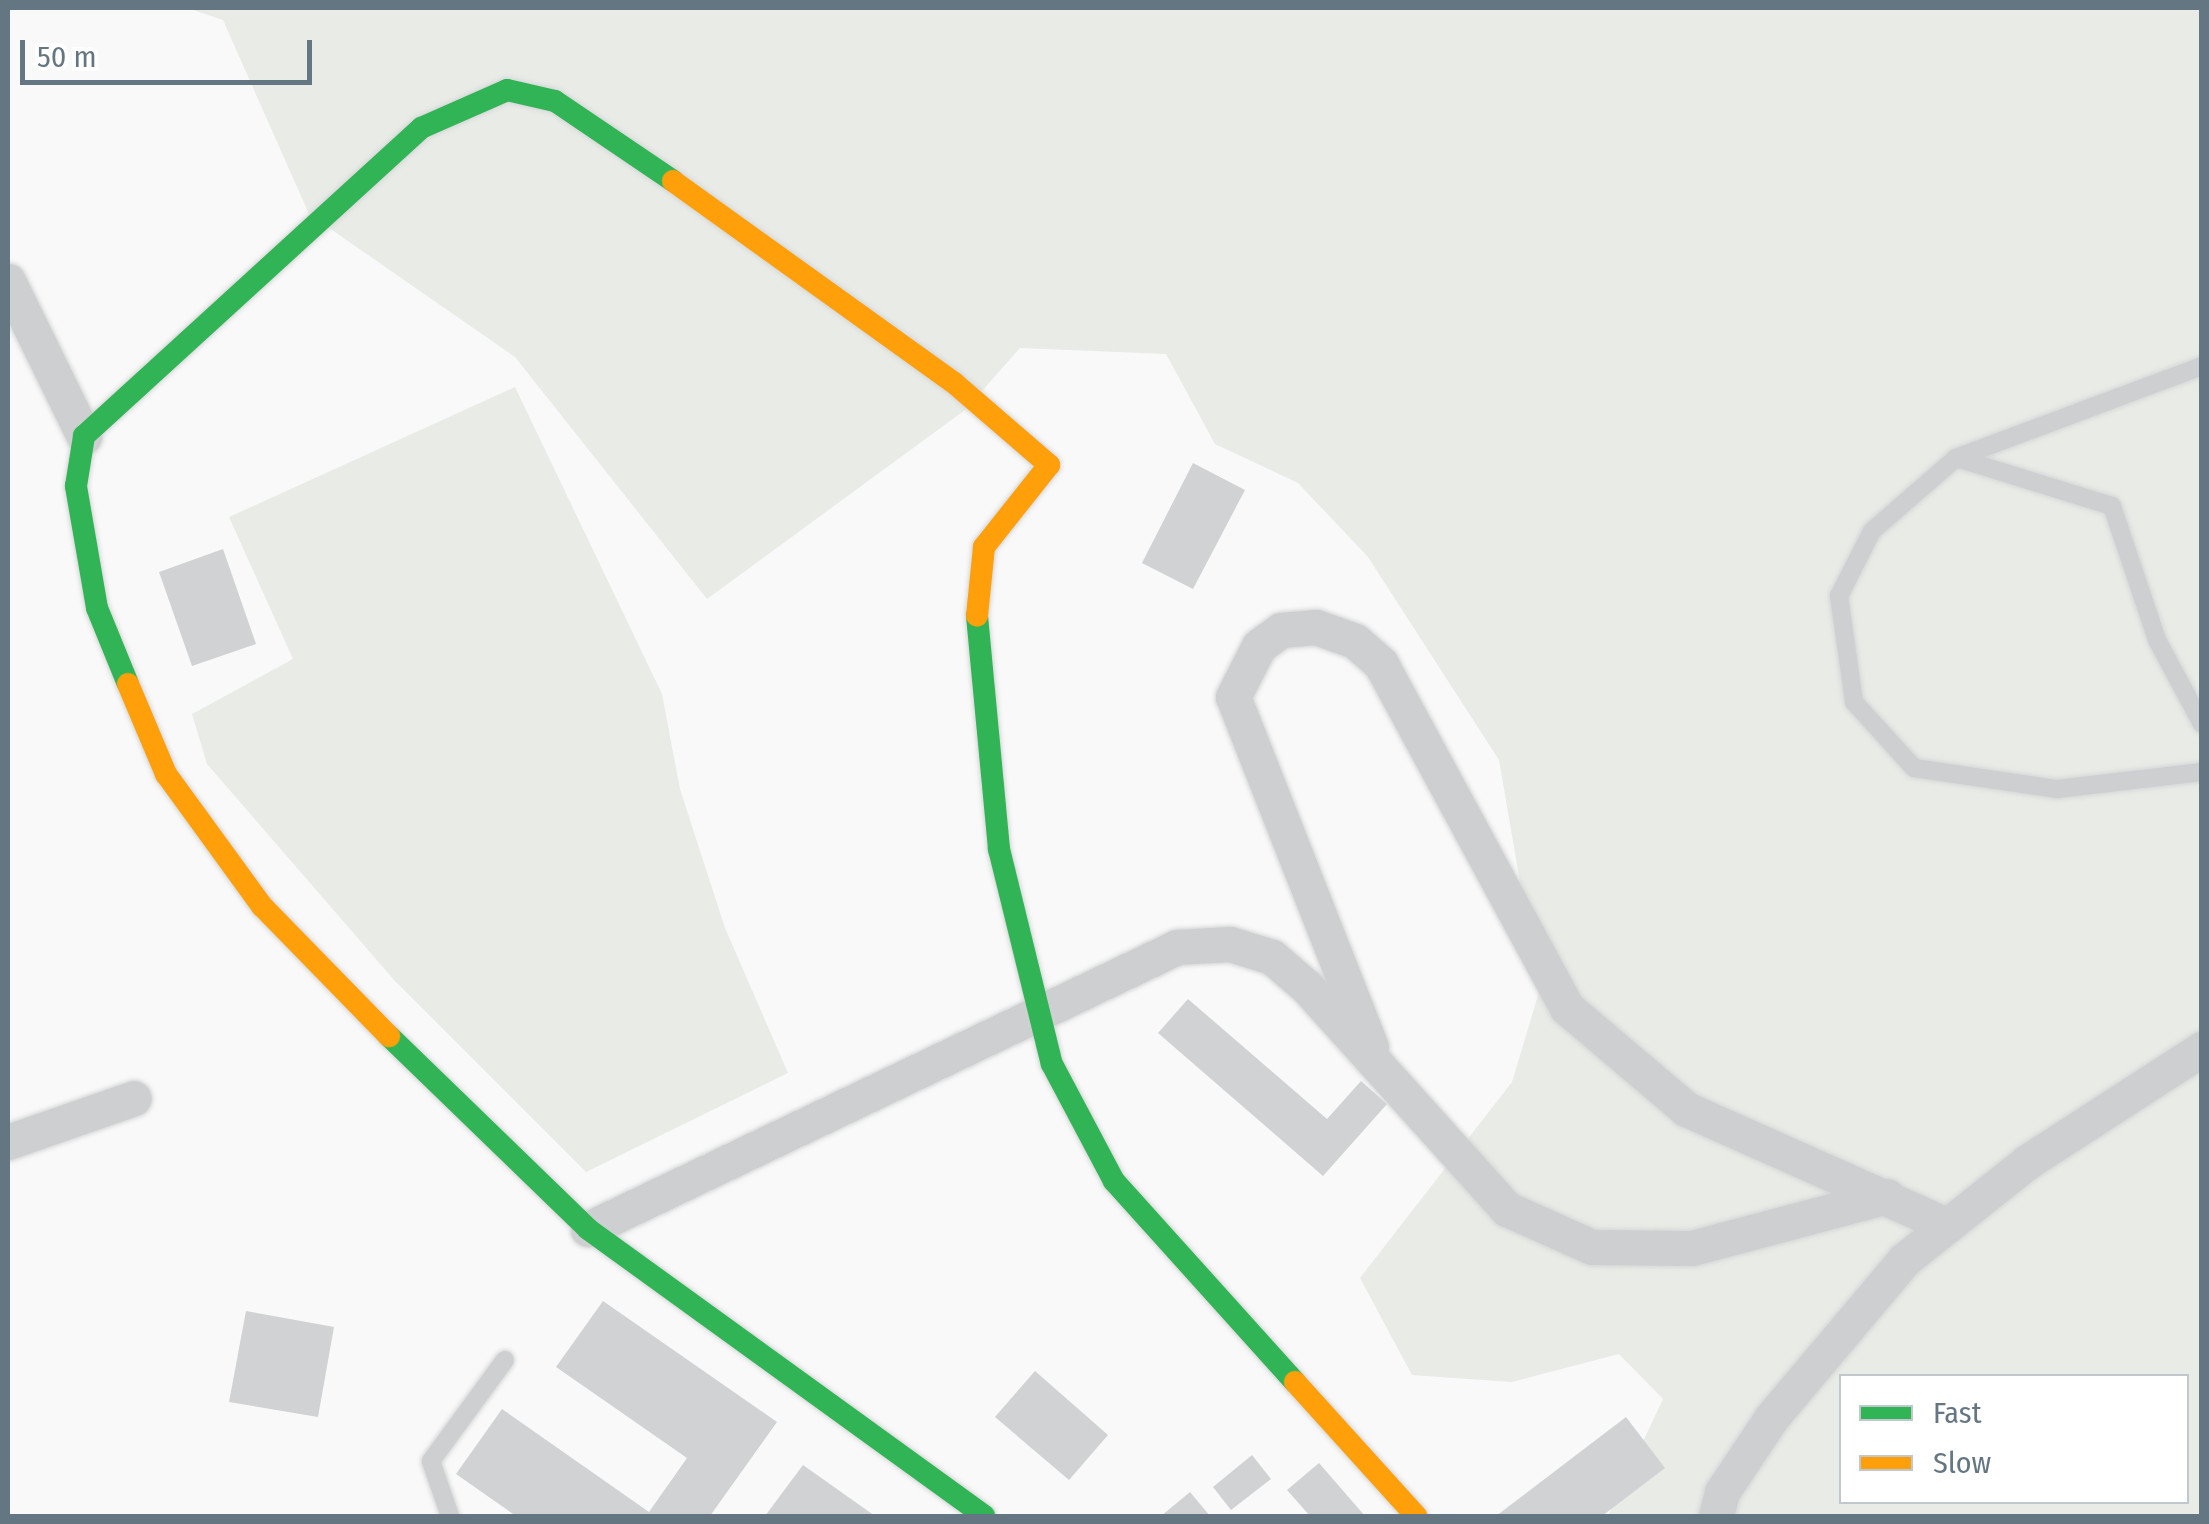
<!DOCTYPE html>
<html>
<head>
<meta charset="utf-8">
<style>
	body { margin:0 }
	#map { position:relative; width:2209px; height:1524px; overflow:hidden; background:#f9f9f9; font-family:"Fira Sans Condensed",sans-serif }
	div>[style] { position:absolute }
	.green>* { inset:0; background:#e8ebe6 }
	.building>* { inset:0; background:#d0d2d3 }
	.roads { filter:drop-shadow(0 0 2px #d5d6d7) drop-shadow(0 0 2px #d5d6d7) }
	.lane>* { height:18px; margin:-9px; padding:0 9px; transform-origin:9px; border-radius:9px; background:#cecfd0 }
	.street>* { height:35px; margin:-17.5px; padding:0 17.5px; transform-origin:17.5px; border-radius:17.5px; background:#cecfd0 }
	.fast>* { height:22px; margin:-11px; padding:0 11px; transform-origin:11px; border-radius:11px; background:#30b455 }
	.slow>* { height:22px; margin:-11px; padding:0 11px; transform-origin:11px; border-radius:11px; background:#ff9f0a }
	span { translate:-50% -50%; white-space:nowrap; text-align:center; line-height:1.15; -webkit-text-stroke:10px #fff; paint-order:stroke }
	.frame { position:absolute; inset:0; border:10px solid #657683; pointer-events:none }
	.legend { position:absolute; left:1839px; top:1374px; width:350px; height:130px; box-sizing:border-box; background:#fff; border:2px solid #c1c8cd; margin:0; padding:12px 18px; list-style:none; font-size:30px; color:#657683 }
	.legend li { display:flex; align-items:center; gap:20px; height:50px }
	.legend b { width:50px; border:2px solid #c1c8cd }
	.scale { position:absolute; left:20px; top:40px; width:292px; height:45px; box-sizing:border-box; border:5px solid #657683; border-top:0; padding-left:12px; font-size:30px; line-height:35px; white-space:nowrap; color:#657683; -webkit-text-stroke:8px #fff; paint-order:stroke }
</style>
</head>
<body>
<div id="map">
	<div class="green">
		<i style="clip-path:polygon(evenodd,187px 8px,2201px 8px,2201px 1516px,1608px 1516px,1663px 1399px,1619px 1354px,1512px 1382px,1412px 1375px,1360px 1278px,1512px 1082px,1539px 992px,1499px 760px,1368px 557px,1298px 483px,1215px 444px,1166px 354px,1020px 348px,965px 410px,707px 599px,515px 357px,309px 214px,223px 20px,187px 8px,1842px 1376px,2186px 1376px,2186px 1502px,1842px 1502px,1842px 1376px)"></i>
		<i style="clip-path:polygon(515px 387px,662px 694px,680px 789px,725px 928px,788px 1073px,586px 1172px,395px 981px,207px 764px,192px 714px,293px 659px,229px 517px)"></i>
	</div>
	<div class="building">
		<i style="clip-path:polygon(1193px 463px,1245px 490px,1193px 589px,1142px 563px)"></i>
		<i style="clip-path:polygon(223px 549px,256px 644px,192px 666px,159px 572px)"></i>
		<i style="clip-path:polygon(1188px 999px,1327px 1119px,1361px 1081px,1387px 1104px,1323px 1176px,1158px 1033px)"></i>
		<i style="clip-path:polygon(603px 1301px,777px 1422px,710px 1516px,516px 1516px,456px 1474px,502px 1409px,649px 1512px,687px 1458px,556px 1367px)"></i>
		<i style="clip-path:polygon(246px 1311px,334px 1327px,318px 1417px,229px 1402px)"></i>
		<i style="clip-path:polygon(1035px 1371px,1108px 1435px,1069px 1480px,995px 1417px)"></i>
		<i style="clip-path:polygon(1626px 1417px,1665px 1468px,1602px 1516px,1496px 1516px)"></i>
		<i style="clip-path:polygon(1252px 1455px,1271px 1479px,1231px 1510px,1213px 1487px)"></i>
		<i style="clip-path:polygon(1319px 1463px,1365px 1516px,1310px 1516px,1287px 1490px)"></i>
		<i style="clip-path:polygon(803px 1465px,875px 1516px,765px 1516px)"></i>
		<i style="clip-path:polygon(1190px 1492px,1210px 1516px,1161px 1516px)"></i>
	</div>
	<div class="roads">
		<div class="lane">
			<i style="left:2202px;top:366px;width:263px;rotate:159.5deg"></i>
			<i style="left:1956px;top:458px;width:111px;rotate:139deg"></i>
			<i style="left:1872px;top:531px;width:73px;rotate:116.9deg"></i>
			<i style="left:1839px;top:596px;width:107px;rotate:81.9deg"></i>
			<i style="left:1854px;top:702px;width:89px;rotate:47.7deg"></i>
			<i style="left:1914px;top:768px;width:145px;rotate:8.4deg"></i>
			<i style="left:2057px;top:789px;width:146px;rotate:-6.7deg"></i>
			<i style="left:1957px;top:458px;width:162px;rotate:17.2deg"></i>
			<i style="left:2112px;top:506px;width:141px;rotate:71.4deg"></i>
			<i style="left:2157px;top:640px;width:95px;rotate:61.8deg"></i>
			<i style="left:450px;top:1516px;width:58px;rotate:-109.1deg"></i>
			<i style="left:431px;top:1461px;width:125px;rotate:-53.8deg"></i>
		</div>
		<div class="street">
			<i style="left:8px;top:281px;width:173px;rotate:63.9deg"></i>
			<i style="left:1371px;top:1047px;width:376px;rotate:-111.5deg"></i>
			<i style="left:1233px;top:697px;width:57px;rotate:-63deg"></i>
			<i style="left:1259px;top:646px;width:27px;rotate:-36deg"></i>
			<i style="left:1281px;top:630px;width:35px;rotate:-5deg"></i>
			<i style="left:1316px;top:627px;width:41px;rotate:19.7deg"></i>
			<i style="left:1355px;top:641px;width:35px;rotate:41deg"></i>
			<i style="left:1381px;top:664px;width:391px;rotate:61.6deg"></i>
			<i style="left:1567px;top:1008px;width:156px;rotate:40.3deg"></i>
			<i style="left:1686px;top:1109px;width:286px;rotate:24deg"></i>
			<i style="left:8px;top:1142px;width:133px;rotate:-19.2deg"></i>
			<i style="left:588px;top:1229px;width:653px;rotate:-25.58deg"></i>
			<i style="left:1177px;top:947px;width:53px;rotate:-3.2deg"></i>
			<i style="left:1230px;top:944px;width:44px;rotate:17.2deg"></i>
			<i style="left:1272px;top:957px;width:46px;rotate:40.6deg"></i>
			<i style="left:1307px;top:987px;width:299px;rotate:48deg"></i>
			<i style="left:1507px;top:1209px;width:93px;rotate:24.1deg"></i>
			<i style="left:1592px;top:1247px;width:100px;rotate:0.6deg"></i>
			<i style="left:1692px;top:1248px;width:202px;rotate:-14.9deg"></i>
			<i style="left:1716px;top:1516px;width:25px;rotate:-76deg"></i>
			<i style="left:1722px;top:1492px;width:90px;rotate:-56.3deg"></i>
			<i style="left:1772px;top:1417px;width:205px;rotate:-49.9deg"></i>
			<i style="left:1904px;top:1260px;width:157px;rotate:-38.5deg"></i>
			<i style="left:2027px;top:1162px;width:208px;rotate:-32.9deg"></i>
		</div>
		<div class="fast">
			<i style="left:977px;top:616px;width:234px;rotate:84.6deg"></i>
			<i style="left:999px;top:849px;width:221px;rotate:76.2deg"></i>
			<i style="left:1052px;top:1064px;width:132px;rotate:62.1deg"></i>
			<i style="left:1114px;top:1181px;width:270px;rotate:48deg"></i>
			<i style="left:128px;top:684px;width:82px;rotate:-112.2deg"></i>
			<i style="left:97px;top:608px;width:124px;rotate:-99.8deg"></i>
			<i style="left:76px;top:486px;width:51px;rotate:-80.9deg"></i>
			<i style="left:84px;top:436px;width:457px;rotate:-42.4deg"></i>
			<i style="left:421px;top:128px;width:94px;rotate:-23.8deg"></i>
			<i style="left:507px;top:90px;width:49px;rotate:12.9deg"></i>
			<i style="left:555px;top:101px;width:143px;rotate:34.1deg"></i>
			<i style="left:389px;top:1036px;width:277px;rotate:44.1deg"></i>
			<i style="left:588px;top:1229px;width:489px;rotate:35.9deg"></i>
		</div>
		<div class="slow">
			<i style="left:673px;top:181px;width:345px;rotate:35.7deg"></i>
			<i style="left:953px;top:382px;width:127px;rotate:40.8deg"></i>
			<i style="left:1049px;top:465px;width:105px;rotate:128.4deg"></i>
			<i style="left:984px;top:547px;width:69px;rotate:95.8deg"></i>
			<i style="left:128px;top:684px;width:98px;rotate:67.1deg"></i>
			<i style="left:166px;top:774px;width:163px;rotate:54deg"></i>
			<i style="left:262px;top:906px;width:182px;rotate:45.7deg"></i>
			<i style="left:1295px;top:1382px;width:181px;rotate:47.9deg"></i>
		</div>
	</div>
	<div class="frame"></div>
	<ul class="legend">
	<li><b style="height:12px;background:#30b455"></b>Fast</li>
	<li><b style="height:12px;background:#ff9f0a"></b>Slow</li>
	</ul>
	<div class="scale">50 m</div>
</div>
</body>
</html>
